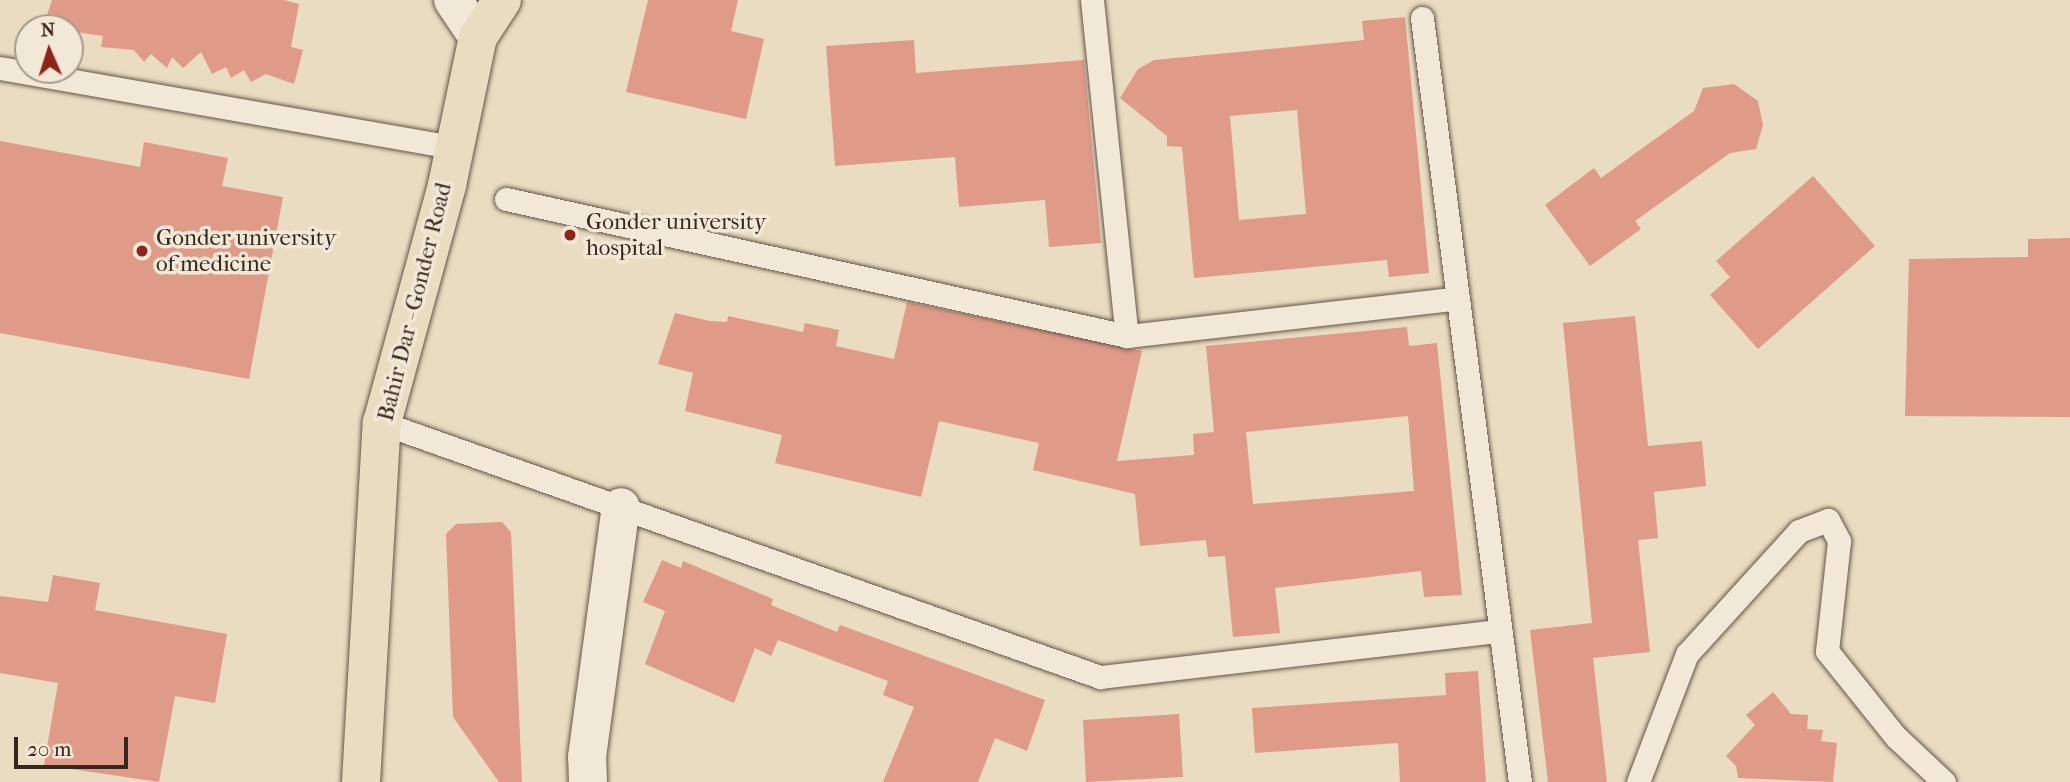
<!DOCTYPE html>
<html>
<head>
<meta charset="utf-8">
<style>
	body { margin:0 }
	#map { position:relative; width:2070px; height:782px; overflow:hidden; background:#e9dcc1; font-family:"IM FELL French Canon",serif }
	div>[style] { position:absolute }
	.building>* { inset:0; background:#df9a88 }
	.roads { filter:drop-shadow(0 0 2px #635547) drop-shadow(0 0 2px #635547) }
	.lane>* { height:23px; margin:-11.5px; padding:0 11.5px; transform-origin:11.5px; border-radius:11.5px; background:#f1e8d7 }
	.street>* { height:38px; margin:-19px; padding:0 19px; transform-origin:19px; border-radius:19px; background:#f1e8d7 }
	.secondary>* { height:38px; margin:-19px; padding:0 19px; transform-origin:19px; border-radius:19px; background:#f1e8d7 }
	.highway>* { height:38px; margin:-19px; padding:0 19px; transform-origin:19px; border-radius:19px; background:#e9dcc1 }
	.dots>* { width:19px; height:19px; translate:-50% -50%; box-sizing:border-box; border:4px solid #f1e8d7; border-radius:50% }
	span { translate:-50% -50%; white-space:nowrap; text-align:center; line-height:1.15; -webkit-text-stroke:7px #f1e8d7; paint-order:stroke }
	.poi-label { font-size:23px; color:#36281e }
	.left { translate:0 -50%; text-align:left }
	.street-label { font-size:23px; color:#36281e }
	.north { position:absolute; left:14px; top:14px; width:70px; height:70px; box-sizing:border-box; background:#f1e8d7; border:2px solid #a69b8d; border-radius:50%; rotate:357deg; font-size:19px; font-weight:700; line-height:28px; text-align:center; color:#36281e }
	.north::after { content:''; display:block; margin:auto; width:24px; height:32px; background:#8f2418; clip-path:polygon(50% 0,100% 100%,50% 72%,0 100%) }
	.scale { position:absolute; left:14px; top:737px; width:114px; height:32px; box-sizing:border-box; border:4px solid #36281e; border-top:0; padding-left:9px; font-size:21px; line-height:24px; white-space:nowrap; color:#36281e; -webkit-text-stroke:5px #f1e8d7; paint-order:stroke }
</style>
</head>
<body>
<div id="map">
	<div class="building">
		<i style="clip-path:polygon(52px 0,284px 0,299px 4px,291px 47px,303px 50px,294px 84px,266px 74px,251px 82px,244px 70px,231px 78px,226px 67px,212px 74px,201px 52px,183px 68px,172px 57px,167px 68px,151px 54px,144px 62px,134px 50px,101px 47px,103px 36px,43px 27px)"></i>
		<i style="clip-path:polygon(648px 0,738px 0,731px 31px,764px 39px,746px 119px,626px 92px)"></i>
		<i style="clip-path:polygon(evenodd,1405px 17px,1429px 273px,1389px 277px,1387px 260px,1194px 278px,1182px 147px,1167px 146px,1167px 136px,1120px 98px,1138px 69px,1154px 60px,1364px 40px,1362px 21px,1405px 17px,1297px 110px,1306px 214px,1239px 220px,1230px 116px,1297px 110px)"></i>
		<i style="clip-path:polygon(914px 40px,916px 73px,1084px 60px,1101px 243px,1049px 247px,1045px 200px,959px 207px,955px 157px,835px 166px,826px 46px)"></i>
		<i style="clip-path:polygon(1734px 84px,1758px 101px,1763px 125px,1756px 149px,1730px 153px,1635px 221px,1641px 229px,1590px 266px,1545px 205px,1594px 168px,1601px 178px,1694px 111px,1703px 88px)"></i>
		<i style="clip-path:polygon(0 141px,140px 167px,144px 142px,228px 158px,222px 186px,283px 197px,249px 379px,0 333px)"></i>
		<i style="clip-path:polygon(1813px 176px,1875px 246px,1758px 349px,1710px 295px,1730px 277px,1716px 261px)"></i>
		<i style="clip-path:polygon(2070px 238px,2070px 417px,1905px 416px,1909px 259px,2028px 257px,2028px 239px)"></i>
		<i style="clip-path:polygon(evenodd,907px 302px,1142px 351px,1117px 461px,1194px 455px,1193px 434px,1214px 432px,1206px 346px,1407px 327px,1409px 346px,1437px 343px,1462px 595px,1424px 597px,1421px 571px,1275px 588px,1280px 633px,1233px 637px,1225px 556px,1208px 557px,1206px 540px,1140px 546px,1135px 494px,1033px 470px,1039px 443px,939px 421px,921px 497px,775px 463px,782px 435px,685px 411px,693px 373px,658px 364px,675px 313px,710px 321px,727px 322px,728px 316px,803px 332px,805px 323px,839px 330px,836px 346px,894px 359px,907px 302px,1408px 416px,1414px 491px,1253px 504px,1246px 432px,1408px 416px)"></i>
		<i style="clip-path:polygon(1635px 316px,1648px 446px,1702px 441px,1706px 486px,1654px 492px,1658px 538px,1638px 540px,1650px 652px,1593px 658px,1607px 782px,1548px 782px,1530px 630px,1592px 623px,1563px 323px)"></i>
		<i style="clip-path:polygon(502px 522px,511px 532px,522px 782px,499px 782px,453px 717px,446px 534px,456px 524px)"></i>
		<i style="clip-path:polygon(662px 560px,681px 568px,683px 561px,773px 599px,771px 605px,837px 632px,840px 625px,1045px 700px,1027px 751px,995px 738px,978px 782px,883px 782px,914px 707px,883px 695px,888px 681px,778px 640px,771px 656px,755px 648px,734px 703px,645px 664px,665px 611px,643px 602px)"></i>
		<i style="clip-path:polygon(53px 575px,100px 583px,95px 610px,227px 634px,215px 703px,175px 696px,159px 782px,44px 765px,58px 683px,0 673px,0 596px,48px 602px)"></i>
		<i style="clip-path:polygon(1478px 671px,1486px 782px,1400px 782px,1398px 743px,1255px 753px,1252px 708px,1446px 695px,1445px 673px)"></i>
		<i style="clip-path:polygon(1773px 692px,1791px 714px,1808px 715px,1807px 729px,1823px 730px,1821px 741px,1837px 743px,1833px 782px,1738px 778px,1736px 766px,1726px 756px,1755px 725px,1746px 715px)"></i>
		<i style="clip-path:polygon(1179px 714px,1183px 777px,1086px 782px,1083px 720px)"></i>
	</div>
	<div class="roads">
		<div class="lane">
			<i style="left:1092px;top:0;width:338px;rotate:84.1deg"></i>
			<i style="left:1422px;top:18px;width:770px;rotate:82.69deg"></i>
			<i style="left:0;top:68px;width:460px;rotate:9.9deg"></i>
			<i style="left:506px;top:199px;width:636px;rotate:12.44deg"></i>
			<i style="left:1127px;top:336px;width:333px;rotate:-6.5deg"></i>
			<i style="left:382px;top:423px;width:762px;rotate:19.48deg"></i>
			<i style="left:1100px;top:677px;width:403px;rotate:-6.6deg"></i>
			<i style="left:1638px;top:782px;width:137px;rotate:-69.1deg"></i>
			<i style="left:1687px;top:654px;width:166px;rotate:-47.7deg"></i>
			<i style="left:1799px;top:531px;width:31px;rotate:-21deg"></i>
			<i style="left:1828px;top:520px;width:24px;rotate:62deg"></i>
			<i style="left:1839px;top:541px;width:111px;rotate:96.2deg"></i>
			<i style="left:1827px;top:651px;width:110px;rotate:51.3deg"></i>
			<i style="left:1896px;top:737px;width:66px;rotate:43.2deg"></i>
		</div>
		<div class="street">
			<i style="left:588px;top:782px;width:25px;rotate:-92deg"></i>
			<i style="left:587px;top:757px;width:252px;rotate:-82.3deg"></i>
		</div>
		<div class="secondary">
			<i style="left:453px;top:0;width:45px;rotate:56deg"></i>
		</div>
		<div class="highway">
			<i style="left:361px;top:782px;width:360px;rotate:-86.7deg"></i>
			<i style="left:382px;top:423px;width:247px;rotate:-74.7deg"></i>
			<i style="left:447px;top:185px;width:151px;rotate:-78.2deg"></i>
			<i style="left:478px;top:37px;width:44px;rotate:-57deg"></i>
		</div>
	</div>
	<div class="dots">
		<i style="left:570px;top:235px;background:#8f2418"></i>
		<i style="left:142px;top:251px;background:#8f2418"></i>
	</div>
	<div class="poi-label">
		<span class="left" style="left:586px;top:235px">Gonder university<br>hospital</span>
		<span class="left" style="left:156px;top:251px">Gonder university<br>of medicine</span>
	</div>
	<div class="street-label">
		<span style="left:415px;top:302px;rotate:-76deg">Bahir Dar - Gonder Road</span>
	</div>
	<div class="north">N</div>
	<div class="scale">20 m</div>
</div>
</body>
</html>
